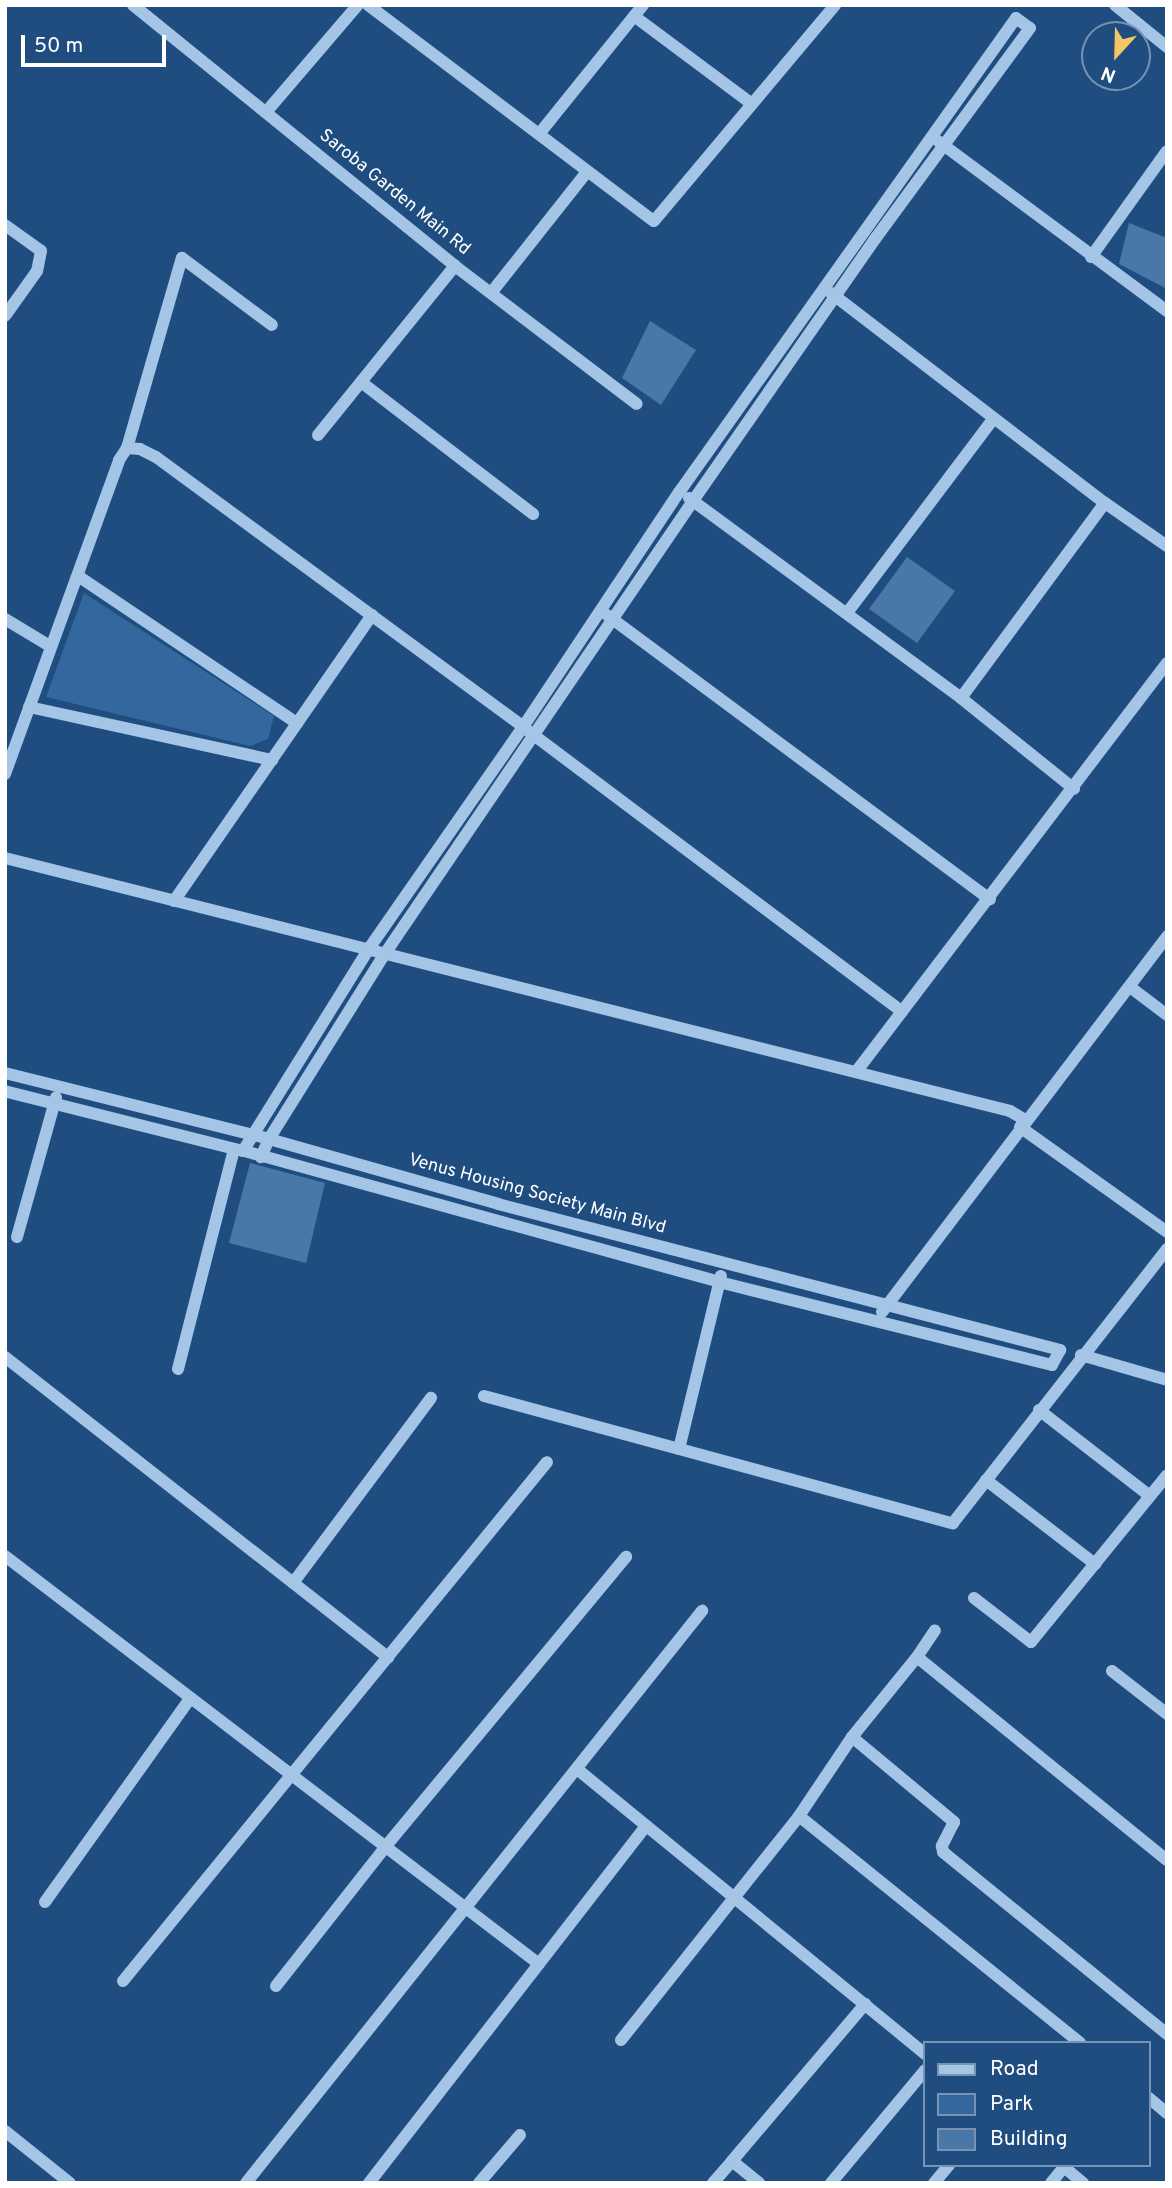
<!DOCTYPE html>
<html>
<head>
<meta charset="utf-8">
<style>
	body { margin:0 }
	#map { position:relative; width:1172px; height:2188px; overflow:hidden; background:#204d7f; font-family:Overpass,sans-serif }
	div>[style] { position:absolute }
	.green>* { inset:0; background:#34679d }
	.building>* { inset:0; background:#4977a8 }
	.minor>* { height:12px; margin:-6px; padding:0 6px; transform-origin:6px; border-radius:6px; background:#a5c5e7 }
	span { translate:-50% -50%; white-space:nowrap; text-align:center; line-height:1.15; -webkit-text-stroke:5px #204d7f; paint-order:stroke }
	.street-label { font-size:18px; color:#fff }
	.frame { position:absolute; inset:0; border:7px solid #fff; pointer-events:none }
	.legend { position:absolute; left:923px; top:2041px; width:228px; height:126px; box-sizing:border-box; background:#204d7f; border:2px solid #7994b2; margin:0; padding:9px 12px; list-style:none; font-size:21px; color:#fff }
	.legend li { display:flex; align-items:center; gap:14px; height:35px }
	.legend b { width:35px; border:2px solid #7994b2 }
	.north { position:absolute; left:1081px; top:21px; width:70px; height:70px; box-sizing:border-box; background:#204d7f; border:2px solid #7994b2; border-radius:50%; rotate:202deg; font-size:19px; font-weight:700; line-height:28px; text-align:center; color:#fff }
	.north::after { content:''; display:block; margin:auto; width:24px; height:32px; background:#f4c666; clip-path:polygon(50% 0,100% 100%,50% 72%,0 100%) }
	.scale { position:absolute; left:21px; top:35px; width:145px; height:32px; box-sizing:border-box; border:4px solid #fff; border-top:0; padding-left:9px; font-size:21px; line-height:24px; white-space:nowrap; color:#fff; -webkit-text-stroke:5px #204d7f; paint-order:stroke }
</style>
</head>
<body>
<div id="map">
	<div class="green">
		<i style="clip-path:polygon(84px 593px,274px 716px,268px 739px,250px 746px,46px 697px)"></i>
	</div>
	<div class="building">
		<i style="clip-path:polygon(1129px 223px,1167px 238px,1167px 289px,1119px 264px)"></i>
		<i style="clip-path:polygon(650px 321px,696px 350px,661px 405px,622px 378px)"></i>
		<i style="clip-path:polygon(907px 557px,955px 591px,917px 643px,869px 609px)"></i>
		<i style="clip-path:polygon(250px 1163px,325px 1183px,306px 1263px,229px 1243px)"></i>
	</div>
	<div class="minor">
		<i style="left:133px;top:5px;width:414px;rotate:39deg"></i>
		<i style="left:455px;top:266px;width:228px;rotate:37.2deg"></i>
		<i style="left:368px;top:5px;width:358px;rotate:37.1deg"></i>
		<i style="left:654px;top:221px;width:282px;rotate:-50deg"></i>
		<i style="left:1115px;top:5px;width:67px;rotate:38.9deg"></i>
		<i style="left:634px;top:16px;width:147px;rotate:36.7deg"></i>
		<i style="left:267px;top:111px;width:140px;rotate:-49.4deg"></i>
		<i style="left:539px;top:134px;width:166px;rotate:-51.1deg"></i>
		<i style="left:938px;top:141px;width:285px;rotate:36.6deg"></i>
		<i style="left:5px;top:225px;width:44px;rotate:35.8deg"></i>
		<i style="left:41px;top:251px;width:20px;rotate:101deg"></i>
		<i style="left:37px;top:271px;width:55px;rotate:125.4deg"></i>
		<i style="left:1091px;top:257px;width:130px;rotate:-54.4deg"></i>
		<i style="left:491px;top:293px;width:154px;rotate:-51.6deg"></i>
		<i style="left:831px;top:293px;width:345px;rotate:37.5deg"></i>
		<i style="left:1105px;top:503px;width:75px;rotate:34.7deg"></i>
		<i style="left:361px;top:382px;width:217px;rotate:37.5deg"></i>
		<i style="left:318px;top:435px;width:218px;rotate:-51deg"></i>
		<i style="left:127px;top:448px;width:13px;rotate:4deg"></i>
		<i style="left:140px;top:449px;width:18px;rotate:27deg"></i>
		<i style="left:156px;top:457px;width:456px;rotate:36.3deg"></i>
		<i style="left:523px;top:727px;width:474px;rotate:36.9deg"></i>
		<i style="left:689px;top:498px;width:338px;rotate:36.3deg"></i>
		<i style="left:961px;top:698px;width:145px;rotate:38.8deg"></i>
		<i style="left:78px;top:576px;width:264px;rotate:33.9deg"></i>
		<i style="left:847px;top:613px;width:243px;rotate:-53deg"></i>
		<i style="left:607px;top:615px;width:477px;rotate:36.6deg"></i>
		<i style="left:5px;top:619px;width:52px;rotate:31deg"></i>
		<i style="left:961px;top:698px;width:242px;rotate:-53.6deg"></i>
		<i style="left:29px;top:707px;width:249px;rotate:12.3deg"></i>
		<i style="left:5px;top:774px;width:334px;rotate:-70deg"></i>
		<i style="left:119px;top:460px;width:14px;rotate:-56deg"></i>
		<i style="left:127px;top:448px;width:198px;rotate:-73.9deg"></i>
		<i style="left:182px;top:258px;width:112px;rotate:36.7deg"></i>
		<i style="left:5px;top:858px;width:1036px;rotate:14.13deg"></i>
		<i style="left:1010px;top:1111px;width:17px;rotate:31deg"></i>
		<i style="left:174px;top:901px;width:348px;rotate:-55.3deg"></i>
		<i style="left:1130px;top:987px;width:46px;rotate:37.1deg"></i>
		<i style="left:856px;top:1072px;width:514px;rotate:-52.75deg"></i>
		<i style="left:5px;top:1073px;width:272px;rotate:14deg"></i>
		<i style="left:269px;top:1139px;width:238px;rotate:15.8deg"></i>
		<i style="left:498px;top:1204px;width:581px;rotate:14.56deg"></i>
		<i style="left:1060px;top:1350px;width:17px;rotate:118deg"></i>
		<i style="left:1052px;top:1365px;width:342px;rotate:-166deg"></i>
		<i style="left:720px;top:1282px;width:495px;rotate:-164.6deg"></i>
		<i style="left:243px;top:1151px;width:245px;rotate:-165.9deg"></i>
		<i style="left:1020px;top:1127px;width:181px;rotate:35.5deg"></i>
		<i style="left:243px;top:1151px;width:237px;rotate:-58.1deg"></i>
		<i style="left:368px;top:950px;width:272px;rotate:-55.2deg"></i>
		<i style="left:523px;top:727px;width:283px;rotate:-56.4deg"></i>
		<i style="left:680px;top:491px;width:580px;rotate:-54.61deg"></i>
		<i style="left:1016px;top:18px;width:17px;rotate:36deg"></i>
		<i style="left:1030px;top:28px;width:262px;rotate:126.3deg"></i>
		<i style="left:875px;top:239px;width:319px;rotate:124.8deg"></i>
		<i style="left:693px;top:501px;width:549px;rotate:124.24deg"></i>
		<i style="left:384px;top:955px;width:217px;rotate:122deg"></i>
		<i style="left:269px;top:1139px;width:20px;rotate:114deg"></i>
		<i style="left:17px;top:1237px;width:145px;rotate:-74.4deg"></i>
		<i style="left:882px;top:1312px;width:472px;rotate:-52.8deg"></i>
		<i style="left:1081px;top:1355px;width:90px;rotate:16.2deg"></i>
		<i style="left:5px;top:1357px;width:487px;rotate:38.1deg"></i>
		<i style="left:178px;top:1369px;width:227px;rotate:-75.7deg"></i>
		<i style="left:484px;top:1396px;width:486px;rotate:15.2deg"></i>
		<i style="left:953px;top:1523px;width:348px;rotate:-52deg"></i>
		<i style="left:1039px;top:1410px;width:140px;rotate:37.8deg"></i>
		<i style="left:679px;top:1449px;width:178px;rotate:-76.4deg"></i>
		<i style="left:986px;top:1480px;width:138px;rotate:37.6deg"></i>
		<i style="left:5px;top:1556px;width:672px;rotate:37.38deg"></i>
		<i style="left:293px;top:1583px;width:231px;rotate:-53.3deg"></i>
		<i style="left:974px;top:1598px;width:72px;rotate:37.7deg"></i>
		<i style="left:1031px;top:1642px;width:215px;rotate:-50.8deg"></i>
		<i style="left:917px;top:1657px;width:322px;rotate:39.1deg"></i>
		<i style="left:1112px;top:1671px;width:70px;rotate:38deg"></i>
		<i style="left:852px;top:1737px;width:133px;rotate:39.8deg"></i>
		<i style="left:954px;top:1822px;width:27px;rotate:117deg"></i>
		<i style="left:942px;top:1846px;width:6px;rotate:81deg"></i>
		<i style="left:943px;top:1852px;width:289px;rotate:39.1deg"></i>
		<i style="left:577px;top:1769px;width:450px;rotate:39.3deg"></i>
		<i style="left:799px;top:1816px;width:361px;rotate:38.9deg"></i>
		<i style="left:45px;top:1902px;width:248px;rotate:-54.5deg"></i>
		<i style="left:123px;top:1981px;width:670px;rotate:-50.75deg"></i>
		<i style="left:276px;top:1986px;width:178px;rotate:-51.8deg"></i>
		<i style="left:386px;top:1846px;width:376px;rotate:-50.3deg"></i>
		<i style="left:621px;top:2040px;width:286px;rotate:-51.5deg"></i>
		<i style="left:799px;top:1816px;width:95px;rotate:-56.1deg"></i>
		<i style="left:852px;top:1737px;width:103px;rotate:-50.9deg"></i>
		<i style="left:917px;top:1657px;width:32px;rotate:-56deg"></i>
		<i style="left:1149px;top:2098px;width:23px;rotate:40deg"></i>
		<i style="left:5px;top:2131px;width:83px;rotate:38.7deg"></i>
		<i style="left:732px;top:2161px;width:206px;rotate:-49.7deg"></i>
		<i style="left:246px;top:2183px;width:732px;rotate:-51.44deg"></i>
		<i style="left:369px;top:2183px;width:452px;rotate:-52.2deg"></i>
		<i style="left:479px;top:2183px;width:63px;rotate:-49.5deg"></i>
		<i style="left:713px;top:2183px;width:29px;rotate:-49deg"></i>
		<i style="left:732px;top:2161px;width:35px;rotate:39deg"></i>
		<i style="left:831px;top:2183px;width:147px;rotate:-50.2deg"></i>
		<i style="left:934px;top:2183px;width:23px;rotate:-50deg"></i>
		<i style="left:1051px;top:2183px;width:21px;rotate:-51deg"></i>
		<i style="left:1064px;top:2167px;width:25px;rotate:40deg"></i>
	</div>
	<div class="street-label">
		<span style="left:394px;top:193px;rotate:39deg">Saroba Garden Main Rd</span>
		<span style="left:537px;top:1195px;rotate:15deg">Venus Housing Society Main Blvd</span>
	</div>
	<div class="frame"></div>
	<ul class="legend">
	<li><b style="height:9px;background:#a5c5e7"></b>Road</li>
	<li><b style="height:19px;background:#34679d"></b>Park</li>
	<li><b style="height:19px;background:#4977a8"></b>Building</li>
	</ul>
	<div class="north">N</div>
	<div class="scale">50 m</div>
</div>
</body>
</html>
